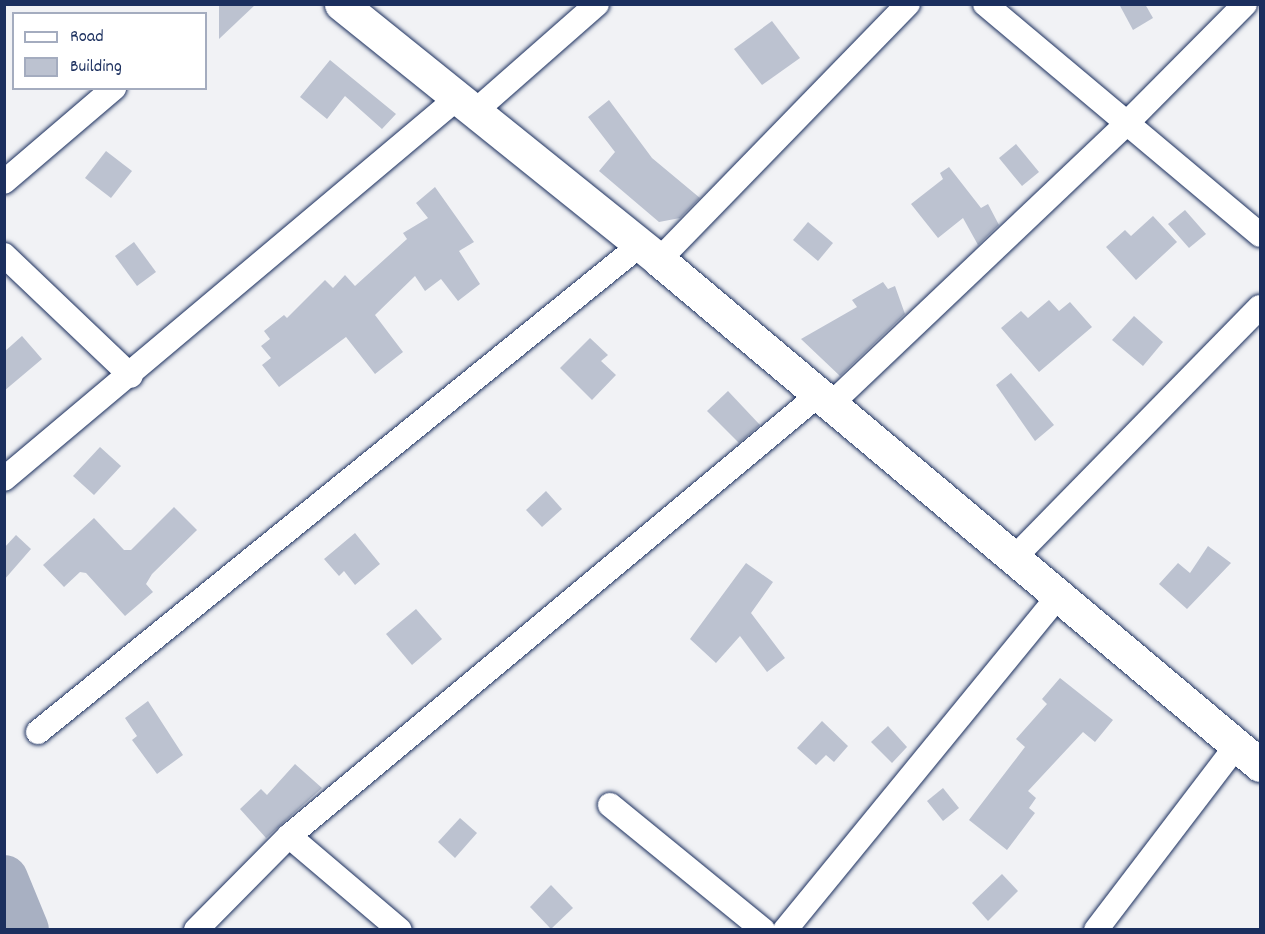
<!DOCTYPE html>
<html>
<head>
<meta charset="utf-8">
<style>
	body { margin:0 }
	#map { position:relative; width:1265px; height:934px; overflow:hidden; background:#f1f2f5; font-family:Dekko,sans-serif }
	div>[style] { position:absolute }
	.river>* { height:48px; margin:-24px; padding:0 24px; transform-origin:24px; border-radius:24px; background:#a8b0c2 }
	.building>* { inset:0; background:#bcc2d0 }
	.roads { filter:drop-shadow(0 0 2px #1b2f5e) drop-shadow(0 0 2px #1b2f5e) }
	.street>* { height:24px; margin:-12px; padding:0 12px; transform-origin:12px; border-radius:12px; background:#fff }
	.secondary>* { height:33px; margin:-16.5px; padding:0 16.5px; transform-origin:16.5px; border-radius:16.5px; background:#fff }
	span { translate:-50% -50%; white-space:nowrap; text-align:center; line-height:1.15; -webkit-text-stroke:4.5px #fff; paint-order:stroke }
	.frame { position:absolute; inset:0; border:6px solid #1b2f5e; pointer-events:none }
	.legend { position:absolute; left:12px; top:12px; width:195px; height:78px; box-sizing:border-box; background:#fff; border:2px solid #a4acbf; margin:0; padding:8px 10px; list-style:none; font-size:18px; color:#1b2f5e }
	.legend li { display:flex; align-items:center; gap:12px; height:30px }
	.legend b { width:30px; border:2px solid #a4acbf }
</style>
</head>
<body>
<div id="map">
	<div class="river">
		<i style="left:4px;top:879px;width:55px;rotate:67.6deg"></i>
	</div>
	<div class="building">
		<i style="clip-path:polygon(219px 4px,256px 4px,219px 39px)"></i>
		<i style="clip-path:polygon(1119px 4px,1145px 4px,1153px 18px,1133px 30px)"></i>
		<i style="clip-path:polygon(772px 21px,800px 58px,762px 85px,734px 49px)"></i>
		<i style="clip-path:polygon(330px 60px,396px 114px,382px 129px,345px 96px,327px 119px,300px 97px)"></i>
		<i style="clip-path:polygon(609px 100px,652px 158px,700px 198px,680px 218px,659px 222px,599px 171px,615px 152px,588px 117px)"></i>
		<i style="clip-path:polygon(1016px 144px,1039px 172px,1022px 186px,999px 158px)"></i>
		<i style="clip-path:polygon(106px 151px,132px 171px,111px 198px,85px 178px)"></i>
		<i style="clip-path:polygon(949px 167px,981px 208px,988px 204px,999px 225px,978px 245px,963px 218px,938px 238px,911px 204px,943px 179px,940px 173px)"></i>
		<i style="clip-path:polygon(435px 187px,474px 242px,459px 251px,480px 284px,458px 301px,441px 279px,425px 291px,415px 276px,375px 315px,403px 352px,375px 374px,346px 337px,279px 387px,262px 365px,271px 358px,261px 346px,270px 339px,264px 331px,284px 315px,287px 318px,325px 280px,333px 288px,345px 275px,355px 286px,407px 239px,403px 233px,428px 218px,416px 203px)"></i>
		<i style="clip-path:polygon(1185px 210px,1206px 234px,1189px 248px,1168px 224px)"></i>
		<i style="clip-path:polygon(1153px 216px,1177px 242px,1136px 280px,1106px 247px,1125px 230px,1131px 236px)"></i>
		<i style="clip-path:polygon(808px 222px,833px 243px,818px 261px,793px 240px)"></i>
		<i style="clip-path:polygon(134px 242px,156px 272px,137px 286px,115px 256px)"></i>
		<i style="clip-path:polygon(883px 282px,888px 289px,895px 286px,905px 314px,840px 376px,801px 339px,857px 307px,852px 300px)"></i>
		<i style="clip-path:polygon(1049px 300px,1059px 311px,1070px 302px,1092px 327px,1039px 372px,1001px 328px,1021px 311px,1028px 318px)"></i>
		<i style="clip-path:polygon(1134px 316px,1163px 342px,1143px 366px,1112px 340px)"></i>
		<i style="clip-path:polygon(22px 336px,42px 359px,4px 391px,4px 352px)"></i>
		<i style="clip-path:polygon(590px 338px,608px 355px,601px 361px,616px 375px,592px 400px,560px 368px)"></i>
		<i style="clip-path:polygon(1011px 373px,1054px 425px,1035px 441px,996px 385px)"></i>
		<i style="clip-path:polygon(728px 391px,760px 425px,739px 443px,707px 411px)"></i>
		<i style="clip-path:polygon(100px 447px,121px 466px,94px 495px,73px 476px)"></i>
		<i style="clip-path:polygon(546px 491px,562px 509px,542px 527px,526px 510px)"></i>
		<i style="clip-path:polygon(174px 507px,197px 530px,152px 574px,146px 584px,153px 592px,125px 616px,86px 573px,80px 572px,64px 587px,43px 565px,94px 518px,124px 550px,131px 550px)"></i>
		<i style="clip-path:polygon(355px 533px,380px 564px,355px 585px,344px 571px,339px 576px,324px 559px)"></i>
		<i style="clip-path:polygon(16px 535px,31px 549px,4px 580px,4px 548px)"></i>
		<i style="clip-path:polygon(1208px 546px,1231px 563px,1187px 609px,1159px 584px,1178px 563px,1190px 573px)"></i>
		<i style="clip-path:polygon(746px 563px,773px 582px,751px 613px,785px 658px,767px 672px,740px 636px,716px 663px,690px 639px)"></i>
		<i style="clip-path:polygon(416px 609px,442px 639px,412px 665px,386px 634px)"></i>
		<i style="clip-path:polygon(1060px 678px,1113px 720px,1095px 742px,1083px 732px,1028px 791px,1036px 798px,1029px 808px,1035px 813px,1007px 850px,969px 820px,1025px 747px,1016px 739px,1047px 704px,1042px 699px)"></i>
		<i style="clip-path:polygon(148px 701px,183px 755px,157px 774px,132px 740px,137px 736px,125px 718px)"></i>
		<i style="clip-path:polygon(822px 721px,848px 746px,834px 762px,826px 755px,816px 765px,797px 748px)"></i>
		<i style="clip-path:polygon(888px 726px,907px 747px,892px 763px,871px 742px)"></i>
		<i style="clip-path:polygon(295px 764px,322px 788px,266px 838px,240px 809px,261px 789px,267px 795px)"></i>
		<i style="clip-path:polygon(943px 788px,959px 808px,943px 821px,927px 801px)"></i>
		<i style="clip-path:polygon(460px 818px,477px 833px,455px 858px,438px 842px)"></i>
		<i style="clip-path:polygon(1002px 874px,1018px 891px,988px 921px,972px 903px)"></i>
		<i style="clip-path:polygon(551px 885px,573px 908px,551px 929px,530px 907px)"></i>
	</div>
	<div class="roads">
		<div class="street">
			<i style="left:985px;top:4px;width:359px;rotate:40deg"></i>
			<i style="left:473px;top:113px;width:165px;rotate:-41.3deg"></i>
			<i style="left:4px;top:182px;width:145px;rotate:-40.5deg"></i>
			<i style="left:4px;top:255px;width:175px;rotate:43.6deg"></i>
			<i style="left:659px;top:260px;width:357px;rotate:-45.8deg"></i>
			<i style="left:829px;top:406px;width:408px;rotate:-43.5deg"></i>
			<i style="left:1125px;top:125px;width:170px;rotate:-45.2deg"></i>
			<i style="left:4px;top:479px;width:591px;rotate:-40.05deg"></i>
			<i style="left:1012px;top:560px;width:354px;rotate:-45.6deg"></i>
			<i style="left:38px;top:732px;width:774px;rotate:-38.97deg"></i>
			<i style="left:610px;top:805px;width:198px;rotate:39.2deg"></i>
			<i style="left:289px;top:836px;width:145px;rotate:40.3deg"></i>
			<i style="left:196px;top:930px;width:132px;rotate:-45.3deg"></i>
			<i style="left:289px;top:836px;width:687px;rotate:-39.81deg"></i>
			<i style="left:785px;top:930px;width:429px;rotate:-50.7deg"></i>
			<i style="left:1096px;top:930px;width:233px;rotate:-52.7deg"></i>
		</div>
		<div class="secondary">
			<i style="left:341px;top:4px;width:408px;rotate:38.8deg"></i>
			<i style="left:659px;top:260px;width:785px;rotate:40.04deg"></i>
		</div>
	</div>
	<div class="frame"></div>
	<ul class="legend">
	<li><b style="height:8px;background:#fff"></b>Road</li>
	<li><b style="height:16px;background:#bcc2d0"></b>Building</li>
	</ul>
</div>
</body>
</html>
